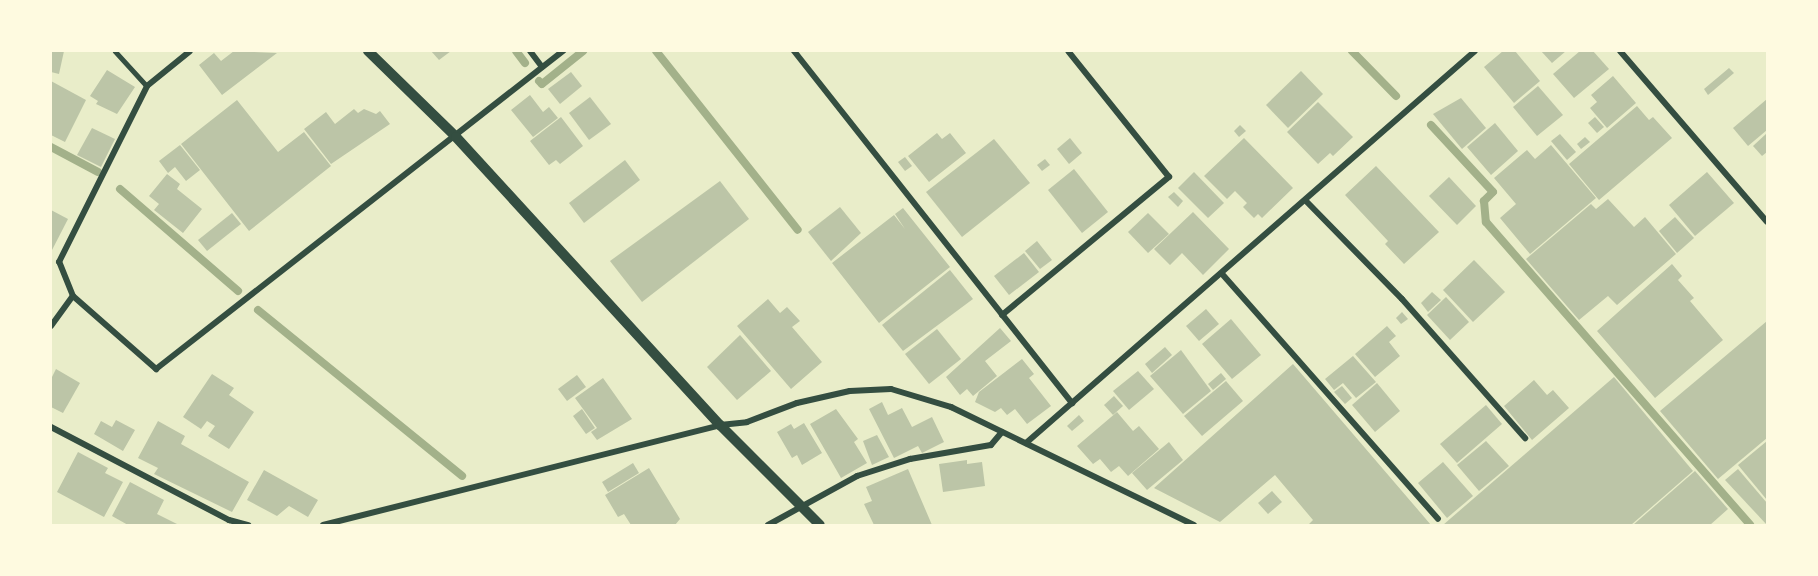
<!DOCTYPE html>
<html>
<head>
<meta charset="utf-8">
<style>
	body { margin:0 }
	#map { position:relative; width:1818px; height:576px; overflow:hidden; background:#e9edc9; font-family:"Work Sans",sans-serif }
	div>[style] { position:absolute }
	.stream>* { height:8px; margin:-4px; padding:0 4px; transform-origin:4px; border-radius:4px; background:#a3b18a }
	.building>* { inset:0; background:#bcc5a7 }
	.service>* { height:4.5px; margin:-2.25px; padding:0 2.25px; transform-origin:2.25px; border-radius:2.25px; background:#344e41 }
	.minor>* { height:6px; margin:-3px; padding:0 3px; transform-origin:3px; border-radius:3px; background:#344e41 }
	.tertiary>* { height:10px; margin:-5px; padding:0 5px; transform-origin:5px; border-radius:5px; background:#344e41 }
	span { translate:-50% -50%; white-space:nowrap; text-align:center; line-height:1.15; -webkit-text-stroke:6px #fefae0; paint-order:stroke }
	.frame { position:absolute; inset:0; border:52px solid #fefae0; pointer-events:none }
</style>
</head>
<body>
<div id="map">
	<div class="stream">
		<i style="left:516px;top:51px;width:15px;rotate:53deg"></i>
		<i style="left:656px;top:51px;width:228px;rotate:51.6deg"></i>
		<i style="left:1352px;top:51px;width:63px;rotate:45.6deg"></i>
		<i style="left:539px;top:81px;width:4px;rotate:45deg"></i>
		<i style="left:542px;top:84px;width:53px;rotate:-38.8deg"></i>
		<i style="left:1431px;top:125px;width:91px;rotate:47.2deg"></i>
		<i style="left:1493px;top:192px;width:13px;rotate:135deg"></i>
		<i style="left:1484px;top:201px;width:21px;rotate:85deg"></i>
		<i style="left:1486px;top:222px;width:402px;rotate:48.9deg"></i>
		<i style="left:51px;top:147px;width:53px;rotate:28deg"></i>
		<i style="left:120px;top:189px;width:156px;rotate:40.8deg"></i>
		<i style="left:258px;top:310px;width:263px;rotate:39.1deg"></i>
	</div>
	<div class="building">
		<i style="clip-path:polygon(51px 51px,64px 51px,59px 74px,51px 72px)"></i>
		<i style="clip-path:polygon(234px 51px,277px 53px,222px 95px,199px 65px,214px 53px,221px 61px)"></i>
		<i style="clip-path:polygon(431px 51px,451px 51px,439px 60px)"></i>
		<i style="clip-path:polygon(1503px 51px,1515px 51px,1540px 81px,1514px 103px,1484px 67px)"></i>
		<i style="clip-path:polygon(1541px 51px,1566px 51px,1552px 63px)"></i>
		<i style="clip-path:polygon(1580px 51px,1593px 51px,1609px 69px,1574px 98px,1553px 74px)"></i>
		<i style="clip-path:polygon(1729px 68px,1734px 73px,1708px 95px,1704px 89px)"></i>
		<i style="clip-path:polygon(107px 70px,135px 87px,117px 114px,96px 104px,98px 101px,90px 96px)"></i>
		<i style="clip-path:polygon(1301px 71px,1323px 94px,1288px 128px,1266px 105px)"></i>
		<i style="clip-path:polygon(571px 72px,582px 86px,560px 104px,548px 89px)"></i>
		<i style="clip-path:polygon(1613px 76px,1636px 103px,1607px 128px,1590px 108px,1597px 102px,1591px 95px)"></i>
		<i style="clip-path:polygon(51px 81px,86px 100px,65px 142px,51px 135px)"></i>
		<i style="clip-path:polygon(1538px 86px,1563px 115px,1537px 136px,1513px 107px)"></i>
		<i style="clip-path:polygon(530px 95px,543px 112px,549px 107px,558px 118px,533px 137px,511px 110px)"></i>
		<i style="clip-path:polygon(590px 97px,611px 124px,589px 140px,569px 113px)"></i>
		<i style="clip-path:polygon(1461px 98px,1486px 128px,1462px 149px,1433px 114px)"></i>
		<i style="clip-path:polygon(1767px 99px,1767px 130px,1748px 146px,1733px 128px)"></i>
		<i style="clip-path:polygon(237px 100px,278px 152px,304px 132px,331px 166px,249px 231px,181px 144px)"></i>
		<i style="clip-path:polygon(1318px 102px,1353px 137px,1333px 156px,1330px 153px,1318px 164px,1287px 132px)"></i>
		<i style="clip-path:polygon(1637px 106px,1649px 120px,1653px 117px,1672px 138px,1599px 200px,1569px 164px)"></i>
		<i style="clip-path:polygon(354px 109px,358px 113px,364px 109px,376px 114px,380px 111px,390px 124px,331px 164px,304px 129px,326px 112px,335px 124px)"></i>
		<i style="clip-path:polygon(561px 117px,583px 146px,560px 164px,556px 160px,549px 165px,530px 141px)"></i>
		<i style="clip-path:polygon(1595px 117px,1604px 127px,1597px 133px,1588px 123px)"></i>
		<i style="clip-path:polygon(1495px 123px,1518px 151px,1491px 175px,1467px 147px)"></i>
		<i style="clip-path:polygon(1240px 125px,1246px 131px,1239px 137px,1234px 131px)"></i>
		<i style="clip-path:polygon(92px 128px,115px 139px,101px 167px,77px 155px)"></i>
		<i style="clip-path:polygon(937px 133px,942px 139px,950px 133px,966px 153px,929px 182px,908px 156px)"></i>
		<i style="clip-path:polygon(1767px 133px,1767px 152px,1762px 156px,1753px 146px)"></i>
		<i style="clip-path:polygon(1560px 134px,1576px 152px,1567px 160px,1551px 141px)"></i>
		<i style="clip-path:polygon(1585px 137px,1590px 142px,1581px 149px,1577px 144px)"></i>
		<i style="clip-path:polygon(1070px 138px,1082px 153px,1069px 164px,1057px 149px)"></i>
		<i style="clip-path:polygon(1244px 138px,1293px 188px,1262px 218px,1258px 214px,1254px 218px,1243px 207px,1247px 203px,1235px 191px,1227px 199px,1204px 176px)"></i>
		<i style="clip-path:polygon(994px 139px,1030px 183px,962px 237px,926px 192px)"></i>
		<i style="clip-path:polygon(180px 145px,200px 170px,186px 181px,175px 167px,168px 173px,159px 161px)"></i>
		<i style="clip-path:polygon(1551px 145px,1596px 198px,1530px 254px,1500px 218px,1516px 204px,1494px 178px,1527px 150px,1535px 159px)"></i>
		<i style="clip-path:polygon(905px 157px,912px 166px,905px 171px,898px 162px)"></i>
		<i style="clip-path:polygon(1045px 159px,1050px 165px,1042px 171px,1037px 165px)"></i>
		<i style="clip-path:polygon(625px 160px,640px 180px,584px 223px,569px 203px)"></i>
		<i style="clip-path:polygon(1376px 166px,1439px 232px,1404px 264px,1385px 244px,1388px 241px,1345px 195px)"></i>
		<i style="clip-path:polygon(1074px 169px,1108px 212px,1082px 233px,1048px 190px)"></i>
		<i style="clip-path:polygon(1194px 172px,1224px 203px,1208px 218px,1178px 188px)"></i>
		<i style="clip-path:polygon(1707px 172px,1734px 203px,1695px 236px,1669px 205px)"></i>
		<i style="clip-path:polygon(167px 174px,180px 184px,177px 189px,202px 209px,183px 233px,154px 210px,159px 204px,149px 196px)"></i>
		<i style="clip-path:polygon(1449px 177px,1476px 206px,1457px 225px,1429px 196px)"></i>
		<i style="clip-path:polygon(720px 181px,749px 219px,642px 302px,610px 261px)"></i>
		<i style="clip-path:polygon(1174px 192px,1183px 201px,1178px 207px,1168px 197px)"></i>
		<i style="clip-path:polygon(1608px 199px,1634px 227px,1645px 217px,1676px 254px,1617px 305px,1608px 296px,1579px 320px,1526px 259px,1591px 204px,1596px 209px)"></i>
		<i style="clip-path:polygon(840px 207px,861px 233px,831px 261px,808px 232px)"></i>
		<i style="clip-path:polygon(903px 208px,950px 267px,879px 323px,832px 263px,894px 215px,905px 229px,895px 214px)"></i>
		<i style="clip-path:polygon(51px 210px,68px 219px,51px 252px)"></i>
		<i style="clip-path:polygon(1193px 212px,1229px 249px,1203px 275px,1182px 253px,1170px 265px,1154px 249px)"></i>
		<i style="clip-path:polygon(232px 213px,241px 224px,207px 251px,198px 240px)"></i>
		<i style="clip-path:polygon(1148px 213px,1169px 234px,1148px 253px,1128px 232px)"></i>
		<i style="clip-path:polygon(1675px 217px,1694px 238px,1677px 253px,1659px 231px)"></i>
		<i style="clip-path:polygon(1037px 241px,1052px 260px,1040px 269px,1025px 251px)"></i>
		<i style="clip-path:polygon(1024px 253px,1039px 272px,1009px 295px,994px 276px)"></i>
		<i style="clip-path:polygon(1474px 260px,1505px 292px,1473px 322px,1443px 290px)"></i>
		<i style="clip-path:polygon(1672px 264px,1682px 276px,1678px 280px,1694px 298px,1690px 301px,1723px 340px,1655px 398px,1597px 331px)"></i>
		<i style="clip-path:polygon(950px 270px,973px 299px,903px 351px,882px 325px)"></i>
		<i style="clip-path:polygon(1432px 292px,1441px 300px,1428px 312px,1421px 303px)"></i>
		<i style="clip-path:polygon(1446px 297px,1469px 322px,1450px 340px,1427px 315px)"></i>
		<i style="clip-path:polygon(768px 299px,780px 313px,787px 307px,800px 321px,792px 327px,822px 362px,791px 389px,737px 326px)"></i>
		<i style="clip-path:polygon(1206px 309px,1219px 324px,1199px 341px,1186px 326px)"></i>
		<i style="clip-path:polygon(1402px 312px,1408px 319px,1401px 324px,1396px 318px)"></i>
		<i style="clip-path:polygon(1231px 319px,1261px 355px,1232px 379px,1202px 344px)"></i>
		<i style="clip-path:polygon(1767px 321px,1767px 438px,1718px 479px,1660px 411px)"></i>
		<i style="clip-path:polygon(1387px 326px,1396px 336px,1389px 342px,1400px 356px,1375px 377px,1355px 354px)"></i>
		<i style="clip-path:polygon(1000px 328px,1011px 341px,985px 361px,997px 376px,973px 396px,967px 389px,960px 395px,946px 377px)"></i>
		<i style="clip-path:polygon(937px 329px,961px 359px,929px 384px,905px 354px)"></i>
		<i style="clip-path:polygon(740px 335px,771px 371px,737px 400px,707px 367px)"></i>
		<i style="clip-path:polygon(1165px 347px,1172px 355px,1152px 373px,1145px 364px)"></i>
		<i style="clip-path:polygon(1181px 350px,1211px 391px,1183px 414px,1150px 376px)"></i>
		<i style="clip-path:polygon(1353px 356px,1376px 382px,1356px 398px,1343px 383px,1334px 390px,1325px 379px)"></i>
		<i style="clip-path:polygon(1022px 359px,1034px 374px,1029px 378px,1051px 406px,1027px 424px,1015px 409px,1007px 415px,1001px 408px,995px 412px,975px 402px,979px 392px)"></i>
		<i style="clip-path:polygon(1293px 364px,1431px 525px,1308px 525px,1313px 520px,1275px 475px,1220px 522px,1154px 488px)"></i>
		<i style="clip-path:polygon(56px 369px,80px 383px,63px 413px,51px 407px,51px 379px)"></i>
		<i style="clip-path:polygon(1138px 371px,1154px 389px,1129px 410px,1113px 391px)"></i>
		<i style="clip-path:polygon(1221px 373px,1226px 379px,1213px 390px,1208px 384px)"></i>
		<i style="clip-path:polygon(212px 374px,234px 388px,229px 395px,254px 412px,229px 449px,208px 436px,215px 426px,207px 421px,201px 429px,183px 417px)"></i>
		<i style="clip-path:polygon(577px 375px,586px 387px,567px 401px,558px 389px)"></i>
		<i style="clip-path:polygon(1614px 377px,1693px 471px,1631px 525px,1443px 525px)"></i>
		<i style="clip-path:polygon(603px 378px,632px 419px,597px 440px,591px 432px,597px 428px,575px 398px)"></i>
		<i style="clip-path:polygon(1534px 380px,1547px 395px,1553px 390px,1569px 408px,1532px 440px,1504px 406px)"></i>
		<i style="clip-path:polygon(1226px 381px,1243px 401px,1202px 436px,1184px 416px)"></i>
		<i style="clip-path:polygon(1377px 383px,1400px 411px,1375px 432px,1352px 405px)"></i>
		<i style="clip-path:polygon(1342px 386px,1352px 398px,1345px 404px,1334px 392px)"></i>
		<i style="clip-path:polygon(1114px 396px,1123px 406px,1113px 415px,1104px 405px)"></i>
		<i style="clip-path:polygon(882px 402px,888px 415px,902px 408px,912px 427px,932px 417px,944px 442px,922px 453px,918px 446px,894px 458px,869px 409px)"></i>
		<i style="clip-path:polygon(1486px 405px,1502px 424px,1457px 463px,1440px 444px)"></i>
		<i style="clip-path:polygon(582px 409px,595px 428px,586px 434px,573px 416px)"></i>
		<i style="clip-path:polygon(836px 409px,858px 439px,854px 442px,867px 463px,841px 478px,810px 424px)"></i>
		<i style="clip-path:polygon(1117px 412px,1133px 431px,1139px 426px,1159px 449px,1128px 476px,1119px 466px,1111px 472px,1100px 459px,1093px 464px,1077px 446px)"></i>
		<i style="clip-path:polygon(1079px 415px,1084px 421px,1072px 431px,1067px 426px)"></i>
		<i style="clip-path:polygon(116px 420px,135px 430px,123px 451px,94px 434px,101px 421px,112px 427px)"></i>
		<i style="clip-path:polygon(158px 421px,185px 436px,181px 444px,249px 482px,232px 512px,154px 474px,158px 468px,138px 458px)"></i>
		<i style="clip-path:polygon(804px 423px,822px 453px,802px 465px,797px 455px,792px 458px,777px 432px,791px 424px,794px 429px)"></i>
		<i style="clip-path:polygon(877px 435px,889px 457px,872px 465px,863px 441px)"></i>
		<i style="clip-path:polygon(1486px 441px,1509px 466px,1479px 491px,1457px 465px)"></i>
		<i style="clip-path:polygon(1767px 441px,1767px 500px,1738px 465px)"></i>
		<i style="clip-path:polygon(1169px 442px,1183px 460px,1147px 490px,1132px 473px)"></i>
		<i style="clip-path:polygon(78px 452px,108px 468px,105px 473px,123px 482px,104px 517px,57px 492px)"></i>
		<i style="clip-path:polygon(967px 460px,967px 464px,982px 462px,985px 486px,943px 492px,939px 464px)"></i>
		<i style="clip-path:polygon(1443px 462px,1473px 496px,1447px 518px,1418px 483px)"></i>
		<i style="clip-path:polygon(633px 463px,639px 473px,608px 492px,602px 482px)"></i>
		<i style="clip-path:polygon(649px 468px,680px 519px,675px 525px,631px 525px,624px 514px,618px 517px,605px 495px)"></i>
		<i style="clip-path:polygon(908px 469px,932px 525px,874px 525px,864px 504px,872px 501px,866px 487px)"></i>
		<i style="clip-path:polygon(1738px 469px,1767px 503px,1767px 525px,1725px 480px)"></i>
		<i style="clip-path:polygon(264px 470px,318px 500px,308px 517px,289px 506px,277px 516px,247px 500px)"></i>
		<i style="clip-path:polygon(1695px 471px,1728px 509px,1710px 525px,1633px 525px)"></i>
		<i style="clip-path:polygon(130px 482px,164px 500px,157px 514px,179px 525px,128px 525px,112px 516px)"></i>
		<i style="clip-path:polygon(1272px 491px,1282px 502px,1268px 514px,1258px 503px)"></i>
	</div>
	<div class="service">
		<i style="left:115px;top:51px;width:47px;rotate:47.6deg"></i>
	</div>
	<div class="minor">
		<i style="left:530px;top:51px;width:20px;rotate:53deg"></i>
		<i style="left:794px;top:51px;width:449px;rotate:51.7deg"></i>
		<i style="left:1620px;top:51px;width:225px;rotate:49.3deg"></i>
		<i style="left:1306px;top:201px;width:137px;rotate:45.6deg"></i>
		<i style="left:1402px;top:299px;width:186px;rotate:48.5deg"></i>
		<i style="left:1223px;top:275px;width:325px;rotate:48.6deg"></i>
		<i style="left:73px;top:296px;width:37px;rotate:-112deg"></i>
		<i style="left:59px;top:262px;width:197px;rotate:-63.4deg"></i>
		<i style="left:147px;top:86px;width:55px;rotate:-39.1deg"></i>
		<i style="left:1002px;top:315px;width:217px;rotate:-39.6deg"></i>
		<i style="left:1169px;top:177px;width:161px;rotate:-128.7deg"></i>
		<i style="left:51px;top:326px;width:37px;rotate:-54deg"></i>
		<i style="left:73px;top:296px;width:111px;rotate:41.3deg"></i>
		<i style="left:156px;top:369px;width:517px;rotate:-38deg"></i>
		<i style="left:51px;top:427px;width:201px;rotate:27.6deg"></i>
		<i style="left:229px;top:520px;width:20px;rotate:15deg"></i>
		<i style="left:1026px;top:443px;width:596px;rotate:-41.12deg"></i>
		<i style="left:323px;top:525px;width:409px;rotate:-14.1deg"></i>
		<i style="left:720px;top:425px;width:27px;rotate:-6deg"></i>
		<i style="left:747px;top:422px;width:53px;rotate:-20.8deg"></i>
		<i style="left:797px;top:403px;width:54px;rotate:-12.8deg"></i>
		<i style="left:850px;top:391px;width:41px;rotate:-2.8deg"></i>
		<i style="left:891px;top:389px;width:63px;rotate:16.7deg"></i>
		<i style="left:951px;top:407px;width:270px;rotate:25.9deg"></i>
		<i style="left:768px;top:525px;width:102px;rotate:-28.8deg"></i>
		<i style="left:857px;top:476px;width:56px;rotate:-17.8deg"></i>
		<i style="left:910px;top:459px;width:82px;rotate:-9.8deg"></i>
		<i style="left:991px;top:445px;width:17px;rotate:-50deg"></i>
	</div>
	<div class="tertiary">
		<i style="left:368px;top:51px;width:123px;rotate:44.3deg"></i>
		<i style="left:456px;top:137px;width:391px;rotate:47.5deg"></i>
		<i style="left:720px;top:425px;width:141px;rotate:45deg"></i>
	</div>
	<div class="frame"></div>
</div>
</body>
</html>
